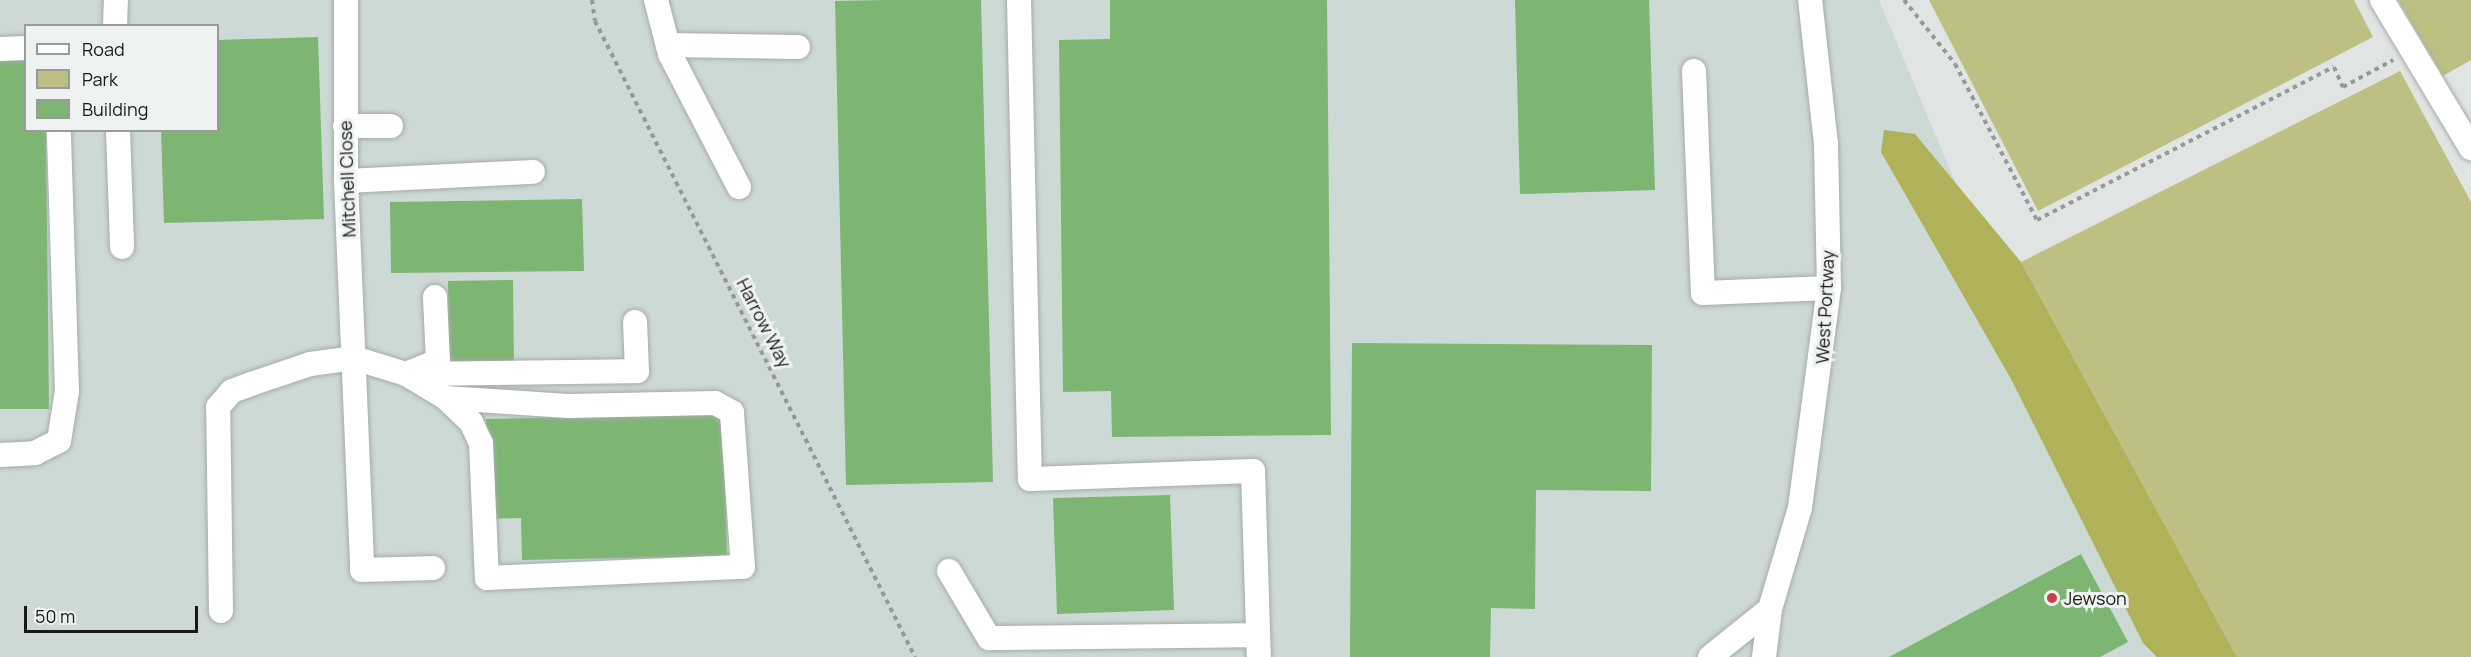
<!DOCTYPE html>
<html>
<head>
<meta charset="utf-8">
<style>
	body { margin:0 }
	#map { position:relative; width:2471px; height:657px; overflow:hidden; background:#e0e5e3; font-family:Manrope,sans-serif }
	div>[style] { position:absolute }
	.built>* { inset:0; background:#ccd9d4 }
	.green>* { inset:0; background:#bdc082 }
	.forest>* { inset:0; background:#b0b259 }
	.building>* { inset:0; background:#7db672 }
	.path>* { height:4px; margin-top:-2px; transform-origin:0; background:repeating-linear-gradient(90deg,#959997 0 4.5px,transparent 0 9px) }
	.roads { filter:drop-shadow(0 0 2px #a7aba9) drop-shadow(0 0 2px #a7aba9) }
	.minor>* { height:24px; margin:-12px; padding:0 12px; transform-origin:12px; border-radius:12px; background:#fff }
	.dots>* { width:16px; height:16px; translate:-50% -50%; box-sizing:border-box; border:3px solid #eef2f0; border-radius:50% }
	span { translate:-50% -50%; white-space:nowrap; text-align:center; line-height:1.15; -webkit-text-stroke:6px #eef2f0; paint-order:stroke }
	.street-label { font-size:18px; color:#171918 }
	.poi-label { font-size:18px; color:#171918 }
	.left { translate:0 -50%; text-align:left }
	.legend { position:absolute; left:24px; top:24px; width:195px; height:108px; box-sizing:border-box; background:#eef2f0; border:2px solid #989b9a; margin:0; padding:8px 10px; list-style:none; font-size:18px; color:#171918 }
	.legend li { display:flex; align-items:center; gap:12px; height:30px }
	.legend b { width:30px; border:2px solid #989b9a }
	.scale { position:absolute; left:24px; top:606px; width:174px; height:27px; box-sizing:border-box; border:3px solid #171918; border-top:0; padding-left:8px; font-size:18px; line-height:21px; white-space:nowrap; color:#171918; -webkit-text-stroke:4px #eef2f0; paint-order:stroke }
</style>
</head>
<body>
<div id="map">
	<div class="built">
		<i style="clip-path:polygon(evenodd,0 0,1879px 0,2017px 330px,2201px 657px,0 657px,0 0,26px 26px,218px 26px,218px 130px,26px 130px,26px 26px)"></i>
	</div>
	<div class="green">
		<i style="clip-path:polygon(1929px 0,2354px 0,2373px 37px,2038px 211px)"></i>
		<i style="clip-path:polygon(2398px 0,2471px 0,2471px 60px,2443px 76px)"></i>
		<i style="clip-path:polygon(2400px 71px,2471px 202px,2471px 657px,2237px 657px,2021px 262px)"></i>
	</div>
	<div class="forest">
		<i style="clip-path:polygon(1884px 130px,1915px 134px,2021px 262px,2237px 657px,2157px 657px,2143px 643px,2011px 379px,1881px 152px)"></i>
	</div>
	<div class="building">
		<i style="clip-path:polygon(887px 0,981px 0,993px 482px,846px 485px,835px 1px)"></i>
		<i style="clip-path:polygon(1110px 0,1327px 0,1331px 435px,1112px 437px,1111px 391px,1063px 392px,1059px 40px,1110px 39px)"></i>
		<i style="clip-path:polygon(1515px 0,1649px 0,1655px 190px,1520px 194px)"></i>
		<i style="clip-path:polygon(318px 37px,324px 219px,164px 223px,161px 130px,218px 130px,218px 40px)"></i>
		<i style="clip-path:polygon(0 59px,26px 59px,26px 130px,46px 130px,49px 409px,0 409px)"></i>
		<i style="clip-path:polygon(582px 199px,584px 271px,391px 273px,390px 202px)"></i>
		<i style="clip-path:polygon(513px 280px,514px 369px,449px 370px,448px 281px)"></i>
		<i style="clip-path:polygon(1352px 343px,1652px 345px,1651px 491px,1536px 490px,1535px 609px,1491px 608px,1490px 657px,1350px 657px)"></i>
		<i style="clip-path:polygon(724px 414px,727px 556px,522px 560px,521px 518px,489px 519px,486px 419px)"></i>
		<i style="clip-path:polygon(1170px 495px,1174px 610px,1057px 614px,1053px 498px)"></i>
		<i style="clip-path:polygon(2081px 554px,2128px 642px,2100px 657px,1889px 657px)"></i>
	</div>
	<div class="path">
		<i style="left:592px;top:0;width:21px;rotate:82deg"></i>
		<i style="left:595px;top:21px;width:712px;rotate:63.29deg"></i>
		<i style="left:1904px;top:0;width:82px;rotate:51.4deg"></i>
		<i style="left:1955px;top:64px;width:176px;rotate:62.3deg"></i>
		<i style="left:2037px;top:220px;width:334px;rotate:-27.3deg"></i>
		<i style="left:2334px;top:67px;width:22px;rotate:66deg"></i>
		<i style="left:2343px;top:87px;width:57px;rotate:-28.4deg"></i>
	</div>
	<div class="roads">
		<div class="minor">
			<i style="left:346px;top:0;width:181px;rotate:90deg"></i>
			<i style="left:346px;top:181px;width:389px;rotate:87.6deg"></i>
			<i style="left:362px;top:570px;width:71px;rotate:-1.6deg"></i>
			<i style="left:656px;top:0;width:56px;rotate:75.5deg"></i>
			<i style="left:670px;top:54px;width:150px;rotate:62.6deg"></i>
			<i style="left:1019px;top:0;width:479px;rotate:88.7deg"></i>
			<i style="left:1030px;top:479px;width:223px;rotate:-2.1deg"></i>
			<i style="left:1253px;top:471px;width:186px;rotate:88.2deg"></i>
			<i style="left:2382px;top:0;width:173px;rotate:59deg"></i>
			<i style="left:115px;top:26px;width:26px;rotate:-88deg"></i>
			<i style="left:668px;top:45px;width:130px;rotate:0.9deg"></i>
			<i style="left:0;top:49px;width:26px;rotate:-2deg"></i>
			<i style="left:1694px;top:71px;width:222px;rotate:87.7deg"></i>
			<i style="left:1703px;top:293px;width:126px;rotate:-2.3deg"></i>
			<i style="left:345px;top:126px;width:46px"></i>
			<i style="left:118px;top:130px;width:117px;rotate:88deg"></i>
			<i style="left:346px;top:181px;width:187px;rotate:-2.8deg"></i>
			<i style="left:411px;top:372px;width:29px;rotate:-22deg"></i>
			<i style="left:438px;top:361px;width:64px;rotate:-92.7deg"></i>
			<i style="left:406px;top:374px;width:231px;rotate:-0.7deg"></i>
			<i style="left:637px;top:371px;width:49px;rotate:-92.3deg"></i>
			<i style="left:0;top:455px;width:35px;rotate:-3deg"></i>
			<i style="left:35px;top:453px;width:27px;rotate:-27deg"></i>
			<i style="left:59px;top:441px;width:51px;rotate:-80.9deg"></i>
			<i style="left:67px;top:391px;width:261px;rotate:-91.8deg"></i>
			<i style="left:949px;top:571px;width:78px;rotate:59.2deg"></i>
			<i style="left:989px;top:638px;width:269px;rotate:-0.6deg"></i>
			<i style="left:221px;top:611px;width:204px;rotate:-90.8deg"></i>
			<i style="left:218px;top:407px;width:21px;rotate:-49deg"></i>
			<i style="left:232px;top:391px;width:23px;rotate:-20deg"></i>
			<i style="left:254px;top:383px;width:59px;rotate:-18.7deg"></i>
			<i style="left:310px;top:364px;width:44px;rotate:-7.8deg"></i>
			<i style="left:354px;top:358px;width:54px;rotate:17.1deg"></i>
			<i style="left:406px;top:374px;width:47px;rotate:31deg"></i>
			<i style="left:446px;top:398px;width:35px;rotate:44deg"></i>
			<i style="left:471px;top:422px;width:23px;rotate:65deg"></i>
			<i style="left:481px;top:443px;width:135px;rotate:87.5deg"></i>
			<i style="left:487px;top:578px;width:256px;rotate:-2.5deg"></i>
			<i style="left:743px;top:567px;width:155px;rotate:-94.1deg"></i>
			<i style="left:732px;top:412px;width:19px;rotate:-152deg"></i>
			<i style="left:715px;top:403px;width:147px;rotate:178.8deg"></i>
			<i style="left:568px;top:406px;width:122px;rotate:-176.2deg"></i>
			<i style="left:1710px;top:657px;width:77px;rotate:-38.7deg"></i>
			<i style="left:1764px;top:657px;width:48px;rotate:-82.9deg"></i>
			<i style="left:1770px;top:609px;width:105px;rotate:-73.5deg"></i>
			<i style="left:1800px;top:508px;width:222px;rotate:-82.5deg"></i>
			<i style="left:1829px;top:288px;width:144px;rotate:-91.2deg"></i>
			<i style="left:1826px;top:144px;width:145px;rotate:-96.3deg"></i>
		</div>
	</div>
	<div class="dots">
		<i style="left:2052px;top:598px;background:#cd3d4b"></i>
	</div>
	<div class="street-label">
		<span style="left:347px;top:179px;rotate:-92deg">Mitchell Close</span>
		<span style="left:1825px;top:307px;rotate:-87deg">West Portway</span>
		<span style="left:764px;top:323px;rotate:63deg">Harrow Way</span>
	</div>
	<div class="poi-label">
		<span class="left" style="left:2064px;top:598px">Jewson</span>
	</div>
	<ul class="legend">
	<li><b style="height:8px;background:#fff"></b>Road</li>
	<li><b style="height:16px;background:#bdc082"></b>Park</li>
	<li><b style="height:16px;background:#7db672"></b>Building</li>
	</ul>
	<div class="scale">50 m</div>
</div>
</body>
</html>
